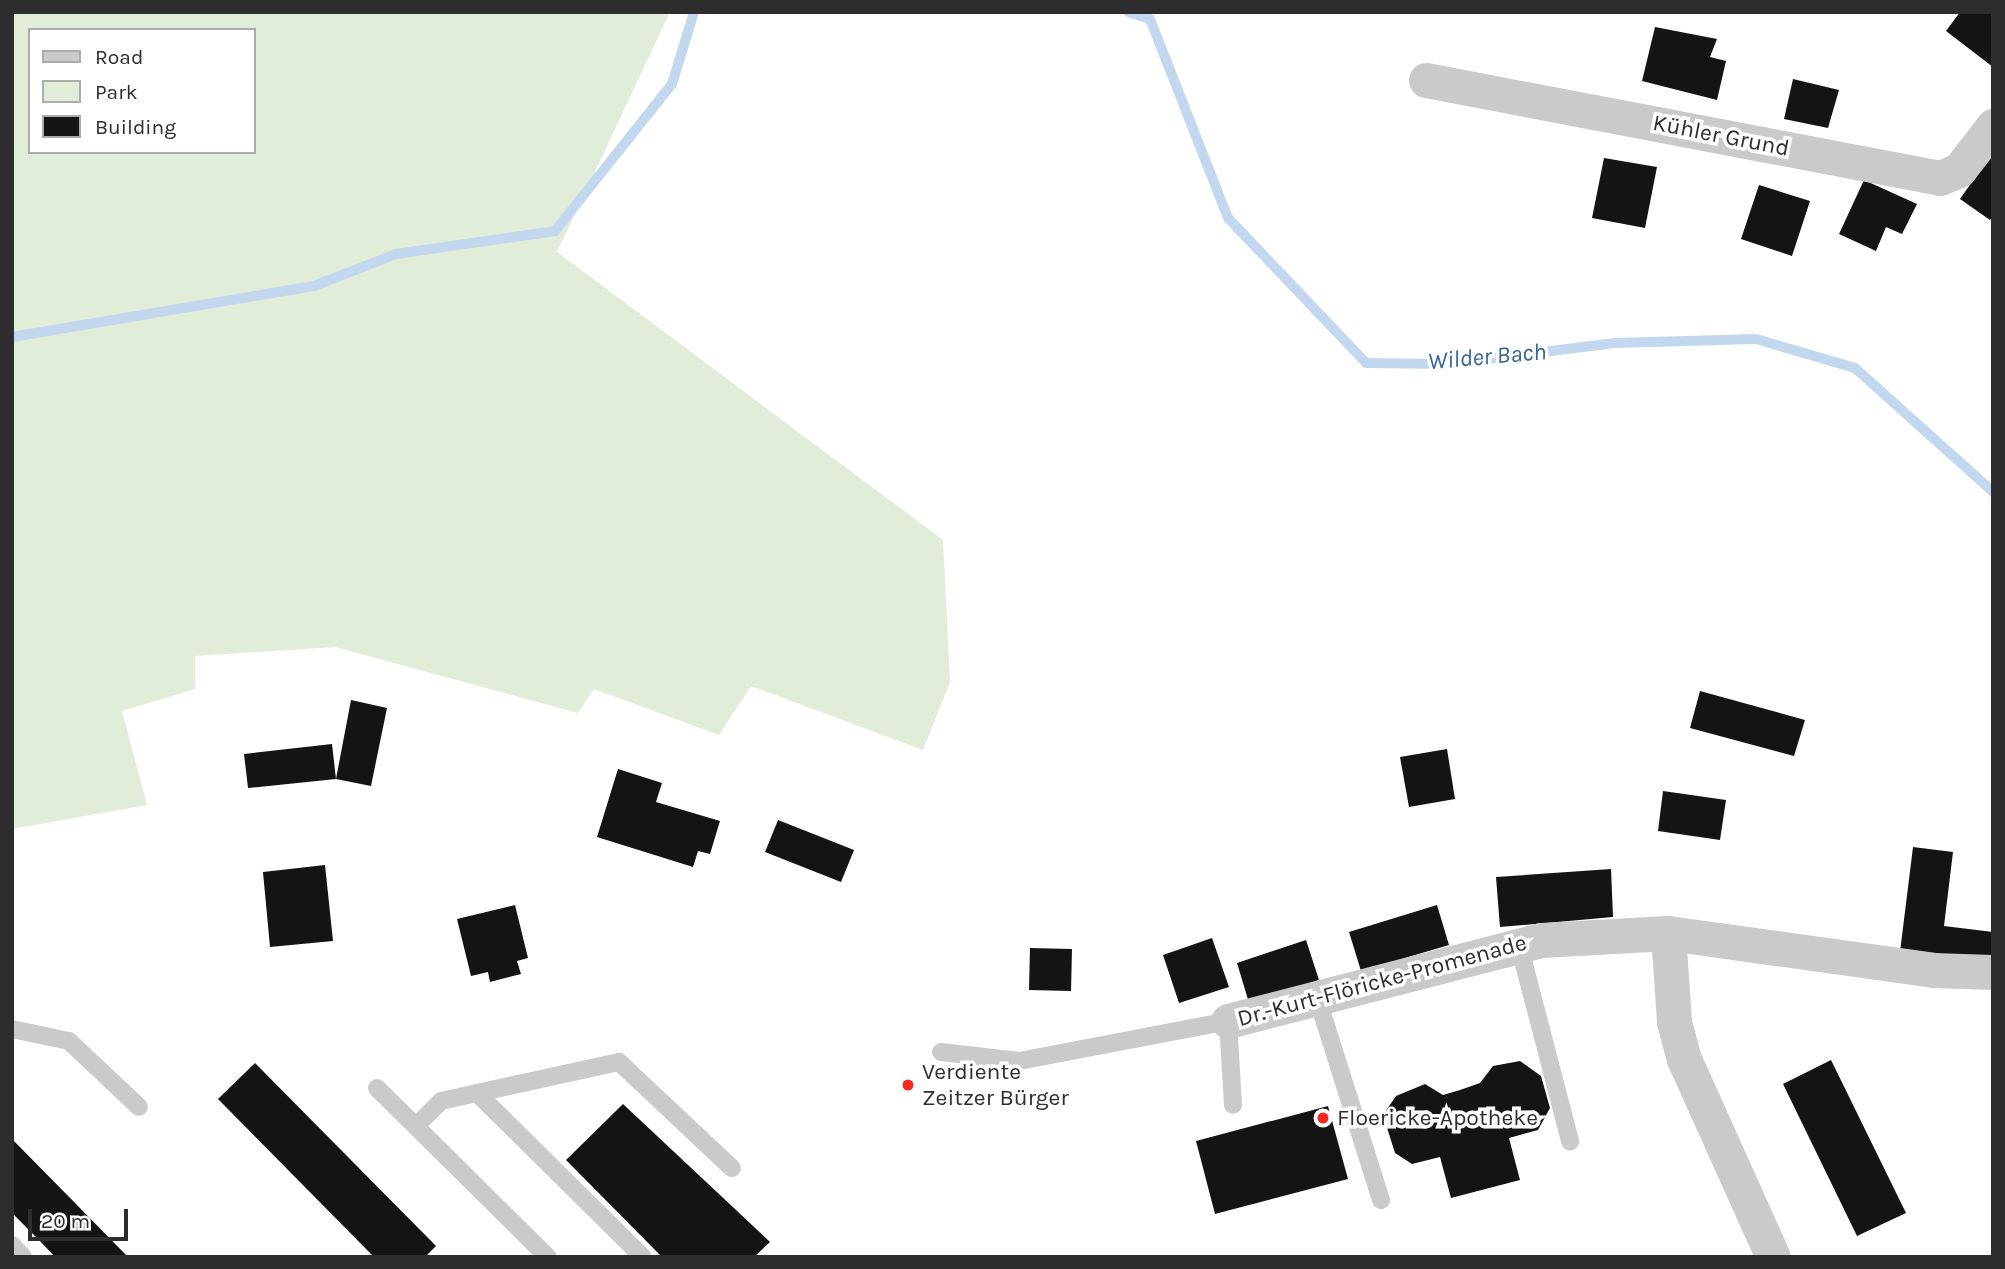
<!DOCTYPE html>
<html>
<head>
<meta charset="utf-8">
<style>
	body { margin:0 }
	#map { position:relative; width:2005px; height:1269px; overflow:hidden; background:#fff; font-family:Karla,sans-serif }
	div>[style] { position:absolute }
	.green>* { inset:0; background:#e1ecd9 }
	.stream>* { height:10px; margin:-5px; padding:0 5px; transform-origin:5px; border-radius:5px; background:#c3d8ee }
	.building>* { inset:0; background:#141414 }
	.lane>* { height:18px; margin:-9px; padding:0 9px; transform-origin:9px; border-radius:9px; background:#cacaca }
	.street>* { height:35px; margin:-17.5px; padding:0 17.5px; transform-origin:17.5px; border-radius:17.5px; background:#cacaca }
	.dots>* { width:19px; height:19px; translate:-50% -50%; box-sizing:border-box; border:4px solid #fff; border-radius:50% }
	span { translate:-50% -50%; white-space:nowrap; text-align:center; line-height:1.15; -webkit-text-stroke:7px #fff; paint-order:stroke }
	.street-label { font-size:23px; color:#2d2d2d }
	.poi-label { font-size:23px; color:#2d2d2d }
	.left { translate:0 -50%; text-align:left }
	.water-label { font-size:24px; color:#346496; font-style:italic }
	.frame { position:absolute; inset:0; border:14px solid #2d2d2d; pointer-events:none }
	.legend { position:absolute; left:28px; top:28px; width:228px; height:126px; box-sizing:border-box; background:#fff; border:2px solid #ababab; margin:0; padding:9px 12px; list-style:none; font-size:21px; color:#2d2d2d }
	.legend li { display:flex; align-items:center; gap:14px; height:35px }
	.legend b { width:35px; border:2px solid #ababab }
	.scale { position:absolute; left:28px; top:1209px; width:100px; height:32px; box-sizing:border-box; border:4px solid #2d2d2d; border-top:0; padding-left:9px; font-size:21px; line-height:24px; white-space:nowrap; color:#2d2d2d; -webkit-text-stroke:5px #fff; paint-order:stroke }
</style>
</head>
<body>
<div id="map">
	<div class="green">
		<i style="clip-path:polygon(evenodd,12px 12px,670px 12px,557px 252px,943px 540px,950px 682px,923px 750px,751px 686px,719px 735px,594px 689px,578px 713px,335px 647px,195px 656px,195px 689px,122px 711px,147px 805px,12px 829px,12px 12px,30px 30px,254px 30px,254px 152px,30px 152px,30px 30px)"></i>
	</div>
	<div class="stream">
		<i style="left:1128px;top:12px;width:23px;rotate:18deg"></i>
		<i style="left:1150px;top:19px;width:214px;rotate:68.6deg"></i>
		<i style="left:1228px;top:218px;width:200px;rotate:46.4deg"></i>
		<i style="left:1366px;top:363px;width:82px;rotate:0.7deg"></i>
		<i style="left:1448px;top:364px;width:168px;rotate:-7.2deg"></i>
		<i style="left:1615px;top:343px;width:141px;rotate:-1.6deg"></i>
		<i style="left:1756px;top:339px;width:103px;rotate:16.3deg"></i>
		<i style="left:1855px;top:368px;width:186px;rotate:41.9deg"></i>
		<i style="left:12px;top:337px;width:306px;rotate:-9.6deg"></i>
		<i style="left:314px;top:286px;width:88px;rotate:-21.3deg"></i>
		<i style="left:396px;top:254px;width:161px;rotate:-8.2deg"></i>
		<i style="left:555px;top:231px;width:188px;rotate:-51.5deg"></i>
		<i style="left:672px;top:84px;width:75px;rotate:-73deg"></i>
	</div>
	<div class="building">
		<i style="clip-path:polygon(1960px 12px,1993px 12px,1993px 67px,1946px 31px)"></i>
		<i style="clip-path:polygon(1655px 27px,1717px 39px,1710px 57px,1726px 61px,1717px 100px,1642px 81px)"></i>
		<i style="clip-path:polygon(1793px 79px,1839px 90px,1828px 128px,1784px 119px)"></i>
		<i style="clip-path:polygon(1993px 152px,1993px 216px,1990px 220px,1960px 199px)"></i>
		<i style="clip-path:polygon(1604px 158px,1657px 167px,1645px 228px,1592px 218px)"></i>
		<i style="clip-path:polygon(1864px 180px,1917px 204px,1902px 234px,1886px 227px,1876px 251px,1839px 234px)"></i>
		<i style="clip-path:polygon(1759px 185px,1810px 201px,1792px 256px,1741px 239px)"></i>
		<i style="clip-path:polygon(1700px 691px,1805px 720px,1794px 756px,1690px 728px)"></i>
		<i style="clip-path:polygon(351px 700px,387px 708px,371px 786px,336px 779px,248px 788px,244px 754px,332px 744px,336px 779px)"></i>
		<i style="clip-path:polygon(1447px 749px,1455px 799px,1409px 807px,1400px 757px)"></i>
		<i style="clip-path:polygon(618px 769px,662px 783px,656px 802px,720px 821px,710px 854px,698px 851px,693px 867px,597px 837px)"></i>
		<i style="clip-path:polygon(1663px 791px,1726px 800px,1720px 840px,1658px 831px)"></i>
		<i style="clip-path:polygon(778px 820px,854px 850px,841px 882px,765px 852px)"></i>
		<i style="clip-path:polygon(1913px 847px,1953px 852px,1944px 926px,1993px 932px,1993px 963px,1900px 952px)"></i>
		<i style="clip-path:polygon(325px 865px,333px 941px,270px 947px,263px 872px)"></i>
		<i style="clip-path:polygon(1611px 869px,1613px 917px,1500px 927px,1496px 877px)"></i>
		<i style="clip-path:polygon(515px 905px,528px 958px,517px 961px,521px 974px,490px 982px,488px 972px,471px 976px,457px 919px)"></i>
		<i style="clip-path:polygon(1437px 905px,1449px 945px,1361px 971px,1349px 932px)"></i>
		<i style="clip-path:polygon(1212px 938px,1229px 987px,1179px 1003px,1163px 955px)"></i>
		<i style="clip-path:polygon(1306px 940px,1319px 980px,1249px 1003px,1237px 963px)"></i>
		<i style="clip-path:polygon(1030px 948px,1072px 949px,1071px 991px,1029px 990px)"></i>
		<i style="clip-path:polygon(1831px 1060px,1906px 1213px,1857px 1236px,1783px 1084px)"></i>
		<i style="clip-path:polygon(1520px 1061px,1541px 1076px,1550px 1108px,1538px 1130px,1509px 1138px,1520px 1180px,1451px 1198px,1440px 1157px,1412px 1164px,1395px 1153px,1383px 1115px,1396px 1096px,1425px 1084px,1443px 1095px,1460px 1090px,1480px 1083px,1493px 1066px)"></i>
		<i style="clip-path:polygon(255px 1063px,436px 1246px,425px 1257px,374px 1257px,218px 1099px)"></i>
		<i style="clip-path:polygon(623px 1104px,770px 1242px,754px 1257px,662px 1257px,566px 1160px)"></i>
		<i style="clip-path:polygon(1328px 1106px,1348px 1179px,1215px 1214px,1196px 1141px)"></i>
		<i style="clip-path:polygon(12px 1139px,76px 1204px,128px 1257px,55px 1257px,39px 1240px,12px 1213px)"></i>
	</div>
	<div class="lane">
		<i style="left:1519px;top:945px;width:203px;rotate:75.4deg"></i>
		<i style="left:1317px;top:997px;width:213px;rotate:72.5deg"></i>
		<i style="left:12px;top:1029px;width:58px;rotate:11.9deg"></i>
		<i style="left:69px;top:1041px;width:96px;rotate:43.3deg"></i>
		<i style="left:941px;top:1052px;width:79px;rotate:6.6deg"></i>
		<i style="left:1019px;top:1061px;width:213px;rotate:-10.8deg"></i>
		<i style="left:1228px;top:1021px;width:84px;rotate:86.6deg"></i>
		<i style="left:377px;top:1088px;width:240px;rotate:44.7deg"></i>
		<i style="left:477px;top:1093px;width:233px;rotate:44.7deg"></i>
		<i style="left:416px;top:1126px;width:35px;rotate:-45deg"></i>
		<i style="left:441px;top:1101px;width:182px;rotate:-12.4deg"></i>
		<i style="left:619px;top:1062px;width:155px;rotate:43.2deg"></i>
		<i style="left:12px;top:1245px;width:16px;rotate:47deg"></i>
	</div>
	<div class="street">
		<i style="left:1426px;top:80px;width:523px;rotate:10.79deg"></i>
		<i style="left:1940px;top:178px;width:21px;rotate:-23deg"></i>
		<i style="left:1959px;top:170px;width:56px;rotate:-52.3deg"></i>
		<i style="left:1668px;top:933px;width:89px;rotate:86.1deg"></i>
		<i style="left:1674px;top:1022px;width:38px;rotate:75deg"></i>
		<i style="left:1684px;top:1059px;width:217px;rotate:65.8deg"></i>
		<i style="left:1228px;top:1021px;width:323px;rotate:-14.5deg"></i>
		<i style="left:1541px;top:940px;width:127px;rotate:-3.2deg"></i>
		<i style="left:1668px;top:933px;width:268px;rotate:7.9deg"></i>
		<i style="left:1933px;top:970px;width:60px;rotate:1.9deg"></i>
	</div>
	<div class="dots">
		<i style="left:908px;top:1085px;background:#f5291e"></i>
		<i style="left:1323px;top:1118px;background:#f5291e"></i>
	</div>
	<div class="street-label">
		<span style="left:1721px;top:136px;rotate:11deg">Kühler Grund</span>
		<span style="left:1382px;top:981px;rotate:-15deg">Dr.-Kurt-Flöricke-Promenade</span>
	</div>
	<div class="poi-label">
		<span class="left" style="left:922px;top:1085px">Verdiente<br>Zeitzer Bürger</span>
		<span class="left" style="left:1337px;top:1118px">Floericke-Apotheke</span>
	</div>
	<div class="water-label">
		<span style="left:1487px;top:357px;rotate:-5deg">Wilder Bach</span>
	</div>
	<div class="frame"></div>
	<ul class="legend">
	<li><b style="height:9px;background:#cacaca"></b>Road</li>
	<li><b style="height:19px;background:#e1ecd9"></b>Park</li>
	<li><b style="height:19px;background:#141414"></b>Building</li>
	</ul>
	<div class="scale">20 m</div>
</div>
</body>
</html>
